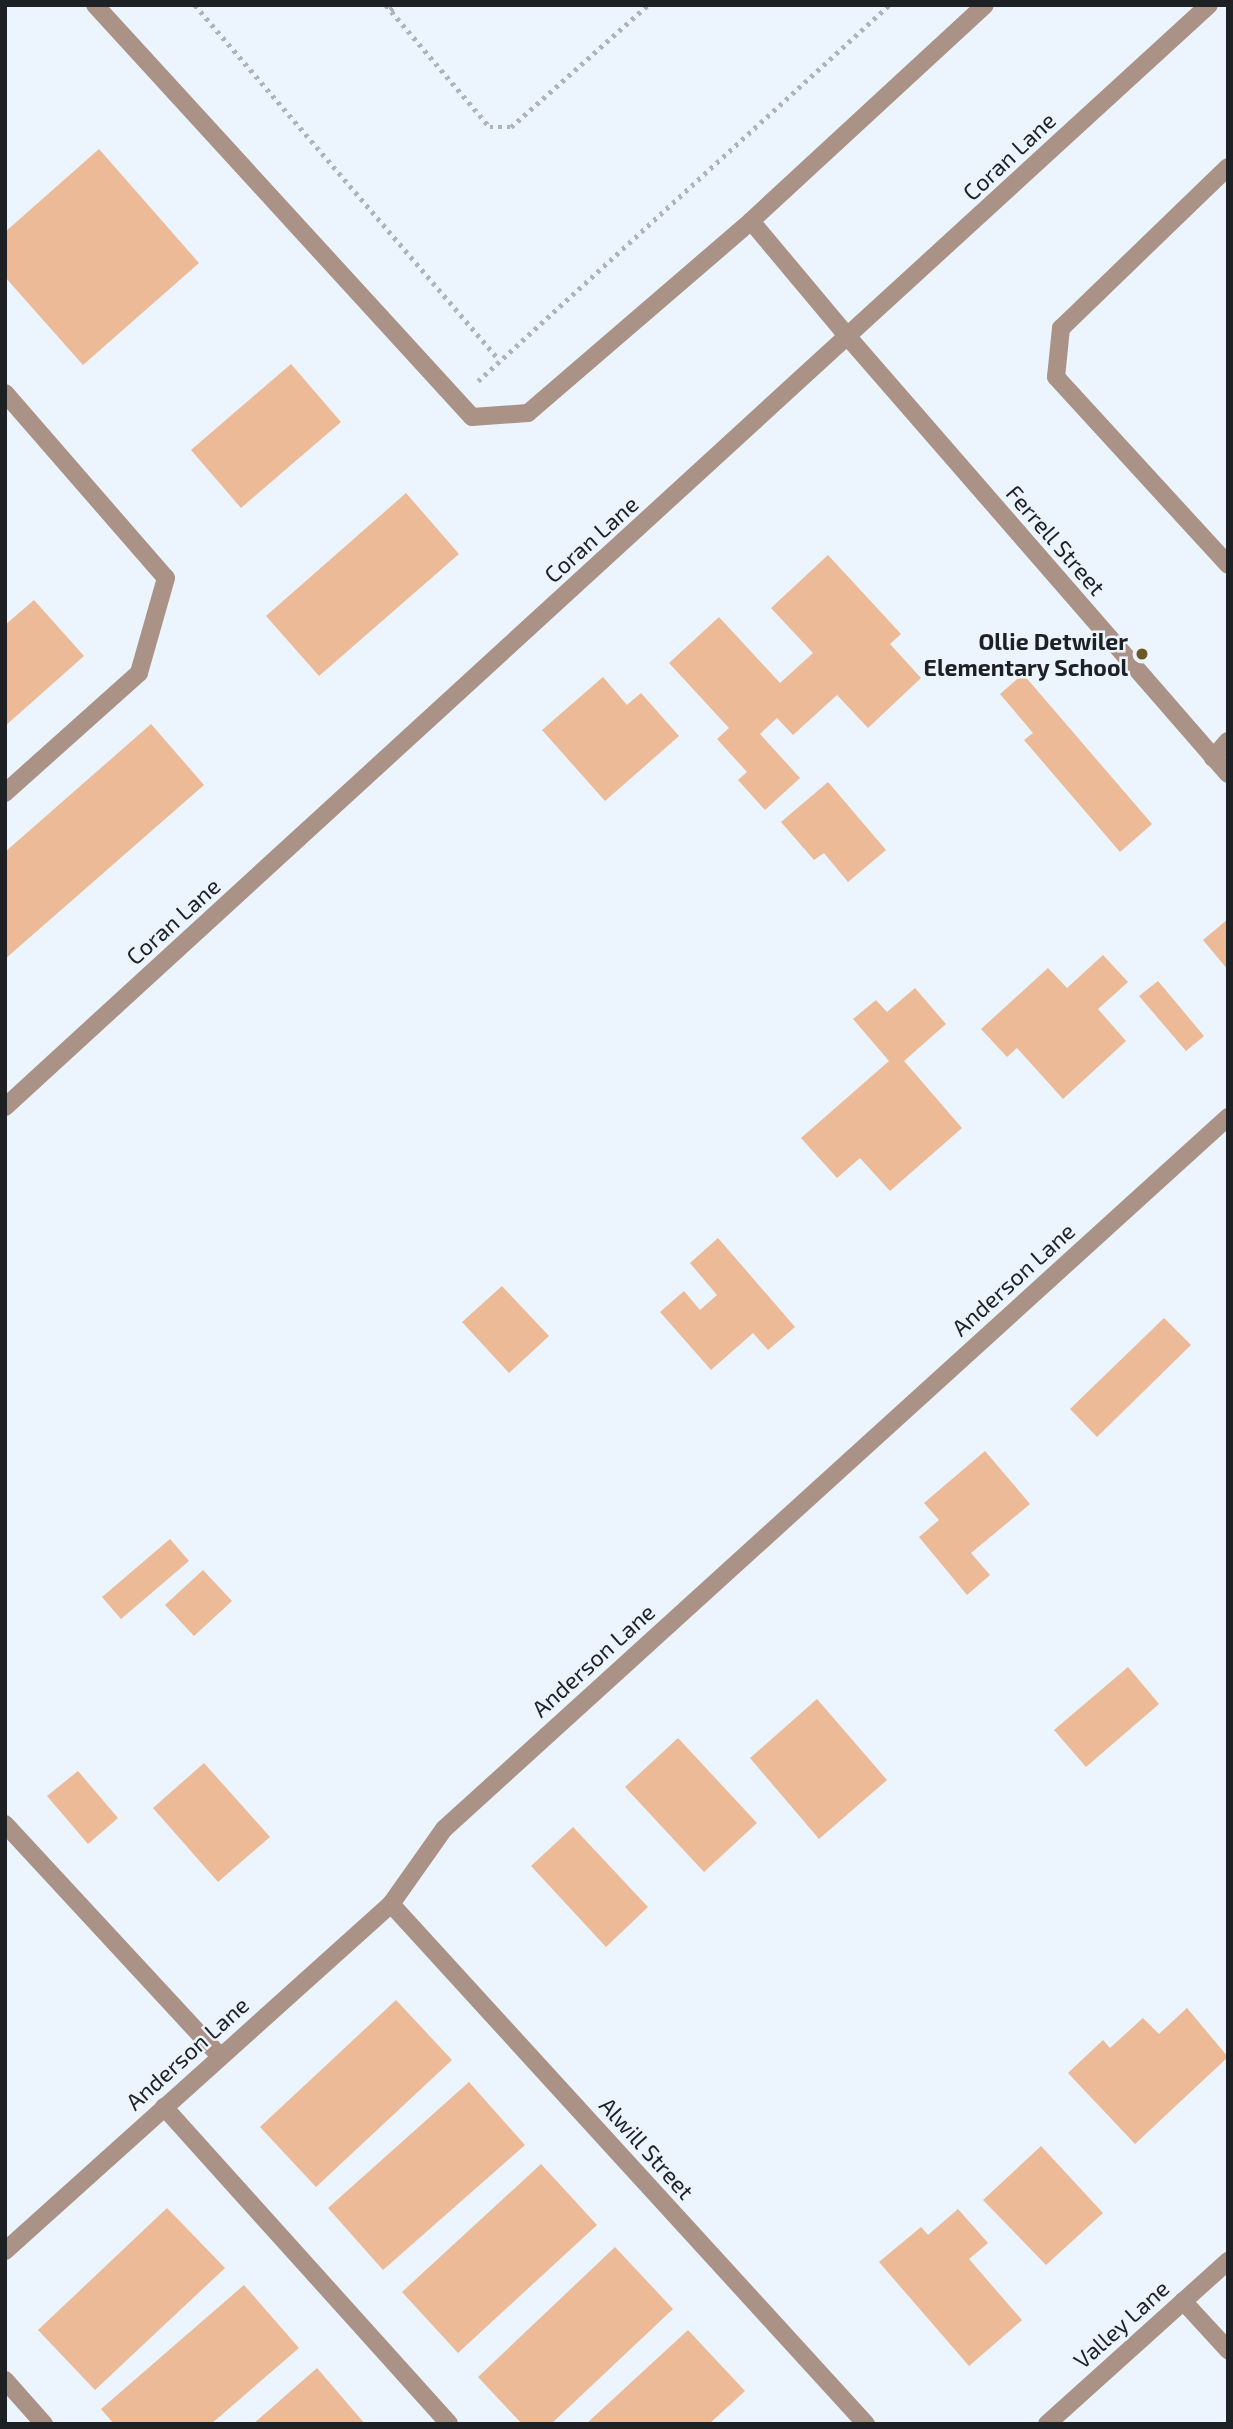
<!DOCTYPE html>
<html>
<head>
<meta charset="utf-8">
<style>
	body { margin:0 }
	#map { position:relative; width:1233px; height:2429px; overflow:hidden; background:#ecf4fe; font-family:"Exo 2",sans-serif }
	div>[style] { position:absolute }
	.building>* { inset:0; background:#ecba96 }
	.path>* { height:4.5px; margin-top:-2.25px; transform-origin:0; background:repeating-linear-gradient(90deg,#adb4bb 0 3.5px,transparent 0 8.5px) }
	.lane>* { height:18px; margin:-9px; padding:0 9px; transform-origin:9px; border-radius:9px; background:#aa9286 }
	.street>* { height:18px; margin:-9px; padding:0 9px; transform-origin:9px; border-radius:9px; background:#aa9286 }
	.dots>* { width:19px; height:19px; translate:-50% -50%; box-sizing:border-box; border:4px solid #ecf4fe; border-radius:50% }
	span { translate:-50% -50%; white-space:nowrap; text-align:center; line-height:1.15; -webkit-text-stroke:5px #ecf4fe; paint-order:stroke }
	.street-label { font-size:23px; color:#1e2124 }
	.poi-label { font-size:23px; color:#1e2124; font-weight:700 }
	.right { translate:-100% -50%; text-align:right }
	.frame { position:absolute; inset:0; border:7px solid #1e2124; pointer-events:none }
</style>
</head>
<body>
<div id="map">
	<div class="building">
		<i style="clip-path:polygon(99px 149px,199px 263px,83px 365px,5px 277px,5px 232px)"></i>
		<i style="clip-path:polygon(291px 364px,341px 422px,241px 508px,191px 450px)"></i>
		<i style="clip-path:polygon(406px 493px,459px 554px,319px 676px,266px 616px)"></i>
		<i style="clip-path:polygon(828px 555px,901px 634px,890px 644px,921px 678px,868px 728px,837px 695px,793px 735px,777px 718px,760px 734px,800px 778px,765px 810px,738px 780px,747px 772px,717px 739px,729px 728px,669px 663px,719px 617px,780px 683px,813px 653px,771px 608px)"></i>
		<i style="clip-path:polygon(34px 600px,84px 656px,5px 726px,5px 625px)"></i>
		<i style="clip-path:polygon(1023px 674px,1152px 824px,1120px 852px,1024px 740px,1033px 733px,1000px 694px)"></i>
		<i style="clip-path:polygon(603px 677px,627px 705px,641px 693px,679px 736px,605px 801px,542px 730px)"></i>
		<i style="clip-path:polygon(151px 724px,204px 785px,5px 959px,5px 852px)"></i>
		<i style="clip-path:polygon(828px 782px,886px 850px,848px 882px,824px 853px,814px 860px,781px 822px)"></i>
		<i style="clip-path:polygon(1228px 919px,1228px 970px,1203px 940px)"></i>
		<i style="clip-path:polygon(1103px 955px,1128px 982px,1098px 1009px,1126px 1041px,1063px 1099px,1017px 1048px,1007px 1057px,981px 1029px,1048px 968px,1067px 988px)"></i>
		<i style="clip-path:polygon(1158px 981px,1204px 1036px,1186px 1051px,1139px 996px)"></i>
		<i style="clip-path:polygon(915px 988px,946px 1024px,904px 1061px,962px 1128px,890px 1191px,860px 1158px,837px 1178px,801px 1138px,889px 1061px,853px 1019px,876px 1000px,887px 1012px)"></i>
		<i style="clip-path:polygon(718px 1238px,795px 1327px,768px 1350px,753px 1333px,711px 1370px,660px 1312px,684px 1291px,700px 1310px,717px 1295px,690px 1263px)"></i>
		<i style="clip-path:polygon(502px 1286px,549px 1336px,509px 1373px,462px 1322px)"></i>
		<i style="clip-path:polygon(1164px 1318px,1191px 1345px,1097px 1437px,1070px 1409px)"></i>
		<i style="clip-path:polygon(985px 1451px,1030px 1504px,971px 1553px,990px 1575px,967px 1595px,919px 1537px,939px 1520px,924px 1503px)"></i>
		<i style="clip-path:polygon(170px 1539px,189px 1561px,121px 1619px,102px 1597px)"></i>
		<i style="clip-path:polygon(203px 1570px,232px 1601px,194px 1636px,165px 1605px)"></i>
		<i style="clip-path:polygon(1128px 1667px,1159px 1704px,1086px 1767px,1054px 1730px)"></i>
		<i style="clip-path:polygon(817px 1699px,887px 1780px,819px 1839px,750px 1758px)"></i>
		<i style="clip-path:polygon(678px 1738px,757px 1823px,704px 1872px,625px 1787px)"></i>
		<i style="clip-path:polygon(204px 1763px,270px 1837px,218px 1882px,153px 1808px)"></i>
		<i style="clip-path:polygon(78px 1771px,118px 1818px,88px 1844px,47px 1796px)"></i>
		<i style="clip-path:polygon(573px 1827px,648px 1907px,606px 1947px,531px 1866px)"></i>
		<i style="clip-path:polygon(396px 2000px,452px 2060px,316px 2187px,260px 2127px)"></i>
		<i style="clip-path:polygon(1187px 2008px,1228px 2057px,1135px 2144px,1068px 2073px,1103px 2040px,1110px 2048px,1143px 2018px,1159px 2034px)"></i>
		<i style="clip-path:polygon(469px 2082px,525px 2145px,383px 2270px,328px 2208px)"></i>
		<i style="clip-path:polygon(1041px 2146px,1103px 2213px,1046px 2265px,983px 2200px)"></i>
		<i style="clip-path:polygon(541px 2164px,597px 2225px,458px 2353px,402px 2292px)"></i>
		<i style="clip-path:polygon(167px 2208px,225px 2268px,95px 2390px,38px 2330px)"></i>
		<i style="clip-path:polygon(958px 2209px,988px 2243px,969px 2259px,1022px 2320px,969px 2366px,879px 2262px,921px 2227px,928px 2235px)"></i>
		<i style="clip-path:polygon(615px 2247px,673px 2309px,551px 2424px,522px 2424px,478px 2377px)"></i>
		<i style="clip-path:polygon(244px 2285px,299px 2348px,211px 2424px,114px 2424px,101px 2409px)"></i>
		<i style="clip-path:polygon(688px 2330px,745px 2391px,709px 2424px,586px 2424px)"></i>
		<i style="clip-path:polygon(317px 2368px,365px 2424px,253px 2424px)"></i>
	</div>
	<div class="path">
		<i style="left:195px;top:5px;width:467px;rotate:49.4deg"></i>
		<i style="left:386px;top:5px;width:160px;rotate:49.6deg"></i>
		<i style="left:490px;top:127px;width:21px"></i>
		<i style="left:511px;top:127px;width:183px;rotate:-41.7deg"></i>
		<i style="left:390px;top:10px;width:8px;rotate:-40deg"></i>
		<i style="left:478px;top:381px;width:557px;rotate:-42.45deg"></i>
	</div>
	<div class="lane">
		<i style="left:95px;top:5px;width:558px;rotate:47.54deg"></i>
		<i style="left:472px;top:417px;width:56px;rotate:-4.1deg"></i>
		<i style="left:528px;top:413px;width:294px;rotate:-40.7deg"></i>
		<i style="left:751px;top:221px;width:318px;rotate:-42.7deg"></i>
		<i style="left:1228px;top:167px;width:232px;rotate:136deg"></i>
		<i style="left:1061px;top:328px;width:49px;rotate:95.8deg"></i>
		<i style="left:1056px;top:377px;width:255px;rotate:47.5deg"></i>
		<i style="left:751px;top:221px;width:151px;rotate:50.1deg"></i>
		<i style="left:5px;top:393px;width:245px;rotate:49deg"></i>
		<i style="left:166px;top:578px;width:99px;rotate:105.9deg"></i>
		<i style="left:139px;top:673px;width:180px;rotate:138.2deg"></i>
		<i style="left:1213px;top:758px;width:23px;rotate:-49deg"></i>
		<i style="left:5px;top:1824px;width:316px;rotate:47.2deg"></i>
		<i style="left:164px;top:2107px;width:426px;rotate:48deg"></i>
		<i style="left:1183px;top:2301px;width:67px;rotate:47.4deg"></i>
	</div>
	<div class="street">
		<i style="left:848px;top:337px;width:579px;rotate:48.99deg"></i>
		<i style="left:5px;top:1107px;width:1632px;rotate:-42.47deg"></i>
		<i style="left:391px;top:1904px;width:704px;rotate:47.59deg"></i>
		<i style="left:5px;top:2251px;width:519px;rotate:-41.95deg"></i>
		<i style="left:391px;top:1904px;width:92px;rotate:-54.8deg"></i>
		<i style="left:444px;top:1829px;width:1059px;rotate:-42.24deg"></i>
		<i style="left:5px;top:2380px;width:59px;rotate:48.4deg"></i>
		<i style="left:1047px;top:2424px;width:244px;rotate:-42deg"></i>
	</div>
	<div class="dots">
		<i style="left:1142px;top:654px;background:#685927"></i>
	</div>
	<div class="street-label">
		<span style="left:1009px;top:156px;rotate:-43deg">Coran Lane</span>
		<span style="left:591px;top:539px;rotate:-42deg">Coran Lane</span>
		<span style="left:1056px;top:540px;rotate:49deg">Ferrell Street</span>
		<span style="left:173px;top:921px;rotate:-42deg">Coran Lane</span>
		<span style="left:1013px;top:1279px;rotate:-42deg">Anderson Lane</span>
		<span style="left:593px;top:1660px;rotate:-42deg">Anderson Lane</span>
		<span style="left:187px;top:2053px;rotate:-42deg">Anderson Lane</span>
		<span style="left:647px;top:2148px;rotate:48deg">Alwill Street</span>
		<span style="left:1121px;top:2324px;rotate:-42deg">Valley Lane</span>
	</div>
	<div class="poi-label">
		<span class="right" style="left:1128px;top:654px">Ollie Detwiler<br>Elementary School</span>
	</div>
	<div class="frame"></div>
</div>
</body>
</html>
